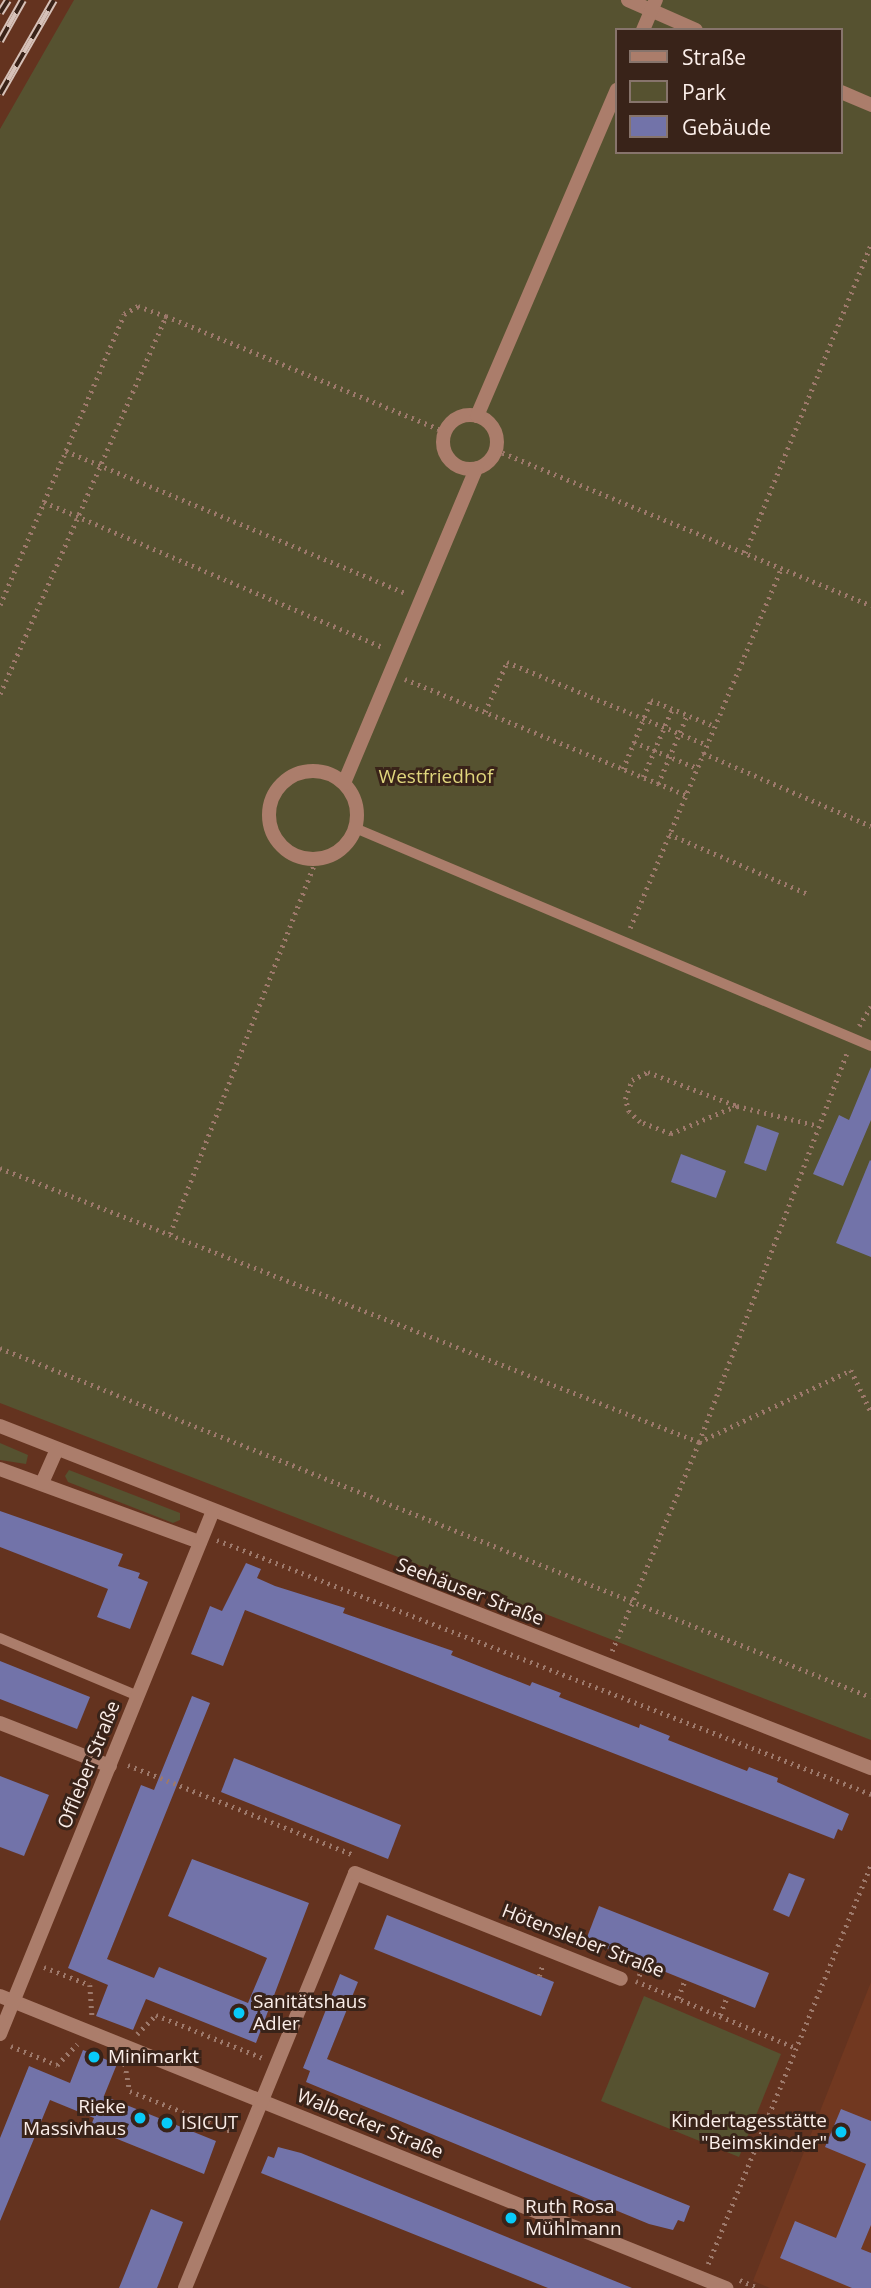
<!DOCTYPE html>
<html>
<head>
<meta charset="utf-8">
<style>
	body { margin:0 }
	#map { position:relative; width:871px; height:2288px; overflow:hidden; background:#64331f; font-family:"Open Sans",sans-serif }
	div>[style] { position:absolute }
	.built>* { inset:0; background:#713820 }
	.green>* { inset:0; background:#565230 }
	.building>* { inset:0; background:#7273a9 }
	.path>* { height:4.5px; margin-top:-2.25px; transform-origin:0; background:repeating-linear-gradient(90deg,#9d796b 0 2px,transparent 0 7px) }
	.service>* { height:10px; margin:-5px; padding:0 5px; transform-origin:5px; border-radius:5px; background:#ab7d6b }
	.pedestrian>* { height:14px; margin:-7px; padding:0 7px; transform-origin:7px; border-radius:7px; background:#ab7d6b }
	.pedestrian>.ring { margin:-7px; padding:0; box-sizing:content-box; background:none; border:14px solid #ab7d6b; border-radius:50% }
	.minor>* { height:14px; margin:-7px; padding:0 7px; transform-origin:7px; border-radius:7px; background:#ab7d6b }
	.rail>* { height:8px; margin-top:-4px; transform-origin:0; background:repeating-linear-gradient(90deg,#392319 0 16px,#d6c1b8 0 32px); box-sizing:border-box; border-block:2px solid #d6c1b8 }
	.dots>* { width:19px; height:19px; translate:-50% -50%; box-sizing:border-box; border:4px solid #392319; border-radius:50% }
	span { translate:-50% -50%; white-space:nowrap; text-align:center; line-height:1.15; -webkit-text-stroke:6px #392319; paint-order:stroke }
	.park-label { font-size:19px; color:#e0d67d }
	.street-label { font-size:19px; color:#fbeee9 }
	.poi-label { font-size:19px; color:#fbeee9 }
	.left { translate:0 -50%; text-align:left }
	.right { translate:-100% -50%; text-align:right }
	.legend { position:absolute; left:615px; top:28px; width:228px; height:126px; box-sizing:border-box; background:#392319; border:2px solid #87746c; margin:0; padding:9px 12px; list-style:none; font-size:21px; color:#fbeee9 }
	.legend li { display:flex; align-items:center; gap:14px; height:35px }
	.legend b { width:35px; border:2px solid #87746c }
</style>
</head>
<body>
<div id="map">
	<div class="built">
		<i style="clip-path:polygon(871px 1982px,871px 2288px,770px 2288px,753px 2281px)"></i>
	</div>
	<div class="green">
		<i style="clip-path:polygon(evenodd,74px 0,871px 0,871px 1740px,0 1403px,0 129px,74px 0,617px 30px,841px 30px,841px 152px,617px 152px,617px 30px)"></i>
		<i style="clip-path:polygon(0 1443px,28px 1455px,26px 1464px,0 1460px)"></i>
		<i style="clip-path:polygon(69px 1470px,180px 1513px,180px 1520px,173px 1523px,68px 1482px,65px 1476px)"></i>
		<i style="clip-path:polygon(644px 1996px,781px 2054px,739px 2157px,601px 2101px)"></i>
	</div>
	<div class="building">
		<i style="clip-path:polygon(871px 1067px,871px 1120px,843px 1186px,813px 1174px,839px 1115px,849px 1120px)"></i>
		<i style="clip-path:polygon(757px 1125px,779px 1133px,766px 1171px,744px 1163px)"></i>
		<i style="clip-path:polygon(681px 1154px,726px 1171px,716px 1198px,671px 1182px)"></i>
		<i style="clip-path:polygon(870px 1160px,871px 1161px,871px 1257px,836px 1243px)"></i>
		<i style="clip-path:polygon(0 1511px,123px 1554px,118px 1566px,140px 1573px,138px 1578px,148px 1582px,130px 1629px,97px 1617px,108px 1589px,0 1547px)"></i>
		<i style="clip-path:polygon(246px 1563px,261px 1569px,257px 1578px,275px 1586px,345px 1608px,343px 1613px,453px 1651px,451px 1655px,530px 1686px,532px 1682px,561px 1693px,559px 1697px,639px 1728px,640px 1724px,670px 1736px,668px 1740px,747px 1771px,749px 1767px,778px 1778px,777px 1782px,849px 1814px,842px 1831px,838px 1829px,834px 1839px,245px 1610px,223px 1666px,191px 1654px,210px 1606px,222px 1611px)"></i>
		<i style="clip-path:polygon(0 1661px,90px 1697px,77px 1729px,0 1699px)"></i>
		<i style="clip-path:polygon(192px 1696px,210px 1703px,107px 1959px,154px 1978px,159px 1967px,248px 2003px,267px 1958px,168px 1916px,192px 1859px,309px 1903px,256px 2043px,146px 1999px,133px 2030px,96px 2016px,108px 1985px,68px 1968px,141px 1785px,154px 1790px)"></i>
		<i style="clip-path:polygon(234px 1758px,401px 1825px,388px 1859px,221px 1792px)"></i>
		<i style="clip-path:polygon(0 1776px,49px 1795px,24px 1856px,0 1847px)"></i>
		<i style="clip-path:polygon(789px 1873px,805px 1879px,789px 1917px,773px 1910px)"></i>
		<i style="clip-path:polygon(599px 1906px,769px 1973px,755px 2008px,586px 1940px)"></i>
		<i style="clip-path:polygon(387px 1915px,554px 1982px,541px 2016px,374px 1949px)"></i>
		<i style="clip-path:polygon(340px 1974px,358px 1982px,327px 2059px,690px 2206px,684px 2222px,678px 2220px,673px 2230px,649px 2224px,306px 2082px,310px 2071px,303px 2068px)"></i>
		<i style="clip-path:polygon(83px 2050px,117px 2064px,104px 2096px,216px 2141px,204px 2174px,90px 2128px,94px 2118px,50px 2100px,0 2221px,0 2138px,29px 2066px,70px 2083px)"></i>
		<i style="clip-path:polygon(841px 2109px,871px 2121px,871px 2225px,861px 2249px,871px 2253px,871px 2288px,852px 2288px,780px 2258px,795px 2221px,836px 2238px,866px 2164px,825px 2147px)"></i>
		<i style="clip-path:polygon(278px 2147px,301px 2153px,632px 2288px,548px 2288px,261px 2173px,268px 2156px,274px 2158px)"></i>
		<i style="clip-path:polygon(151px 2209px,183px 2222px,157px 2288px,119px 2288px)"></i>
	</div>
	<div class="path">
		<i style="left:496px;top:450px;width:406px;rotate:22.5deg"></i>
		<i style="left:66px;top:451px;width:368px;rotate:22.7deg"></i>
		<i style="left:44px;top:502px;width:370px;rotate:23.2deg"></i>
		<i style="left:745px;top:553px;width:333px;rotate:-67.8deg"></i>
		<i style="left:0;top:605px;width:316px;rotate:-66.9deg"></i>
		<i style="left:124px;top:314px;width:16px;rotate:-30deg"></i>
		<i style="left:138px;top:306px;width:30px;rotate:20deg"></i>
		<i style="left:405px;top:679px;width:304px;rotate:22.4deg"></i>
		<i style="left:0;top:694px;width:413px;rotate:-66.3deg"></i>
		<i style="left:166px;top:316px;width:303px;rotate:22.5deg"></i>
		<i style="left:485px;top:712px;width:55px;rotate:-66.3deg"></i>
		<i style="left:507px;top:662px;width:217px;rotate:22.5deg"></i>
		<i style="left:634px;top:742px;width:68px;rotate:22.4deg"></i>
		<i style="left:703px;top:753px;width:183px;rotate:23.5deg"></i>
		<i style="left:623px;top:769px;width:74px;rotate:-67.9deg"></i>
		<i style="left:651px;top:700px;width:68px;rotate:22.4deg"></i>
		<i style="left:643px;top:777px;width:74px;rotate:-66.9deg"></i>
		<i style="left:658px;top:784px;width:75px;rotate:-67.2deg"></i>
		<i style="left:669px;top:834px;width:151px;rotate:23.3deg"></i>
		<i style="left:630px;top:928px;width:390px;rotate:-67.2deg"></i>
		<i style="left:859px;top:1026px;width:23px;rotate:-59deg"></i>
		<i style="left:737px;top:1106px;width:72px;rotate:157deg"></i>
		<i style="left:671px;top:1134px;width:33px;rotate:-159deg"></i>
		<i style="left:640px;top:1122px;width:15px;rotate:-138deg"></i>
		<i style="left:629px;top:1112px;width:14px;rotate:-107deg"></i>
		<i style="left:625px;top:1099px;width:20px;rotate:-70deg"></i>
		<i style="left:632px;top:1080px;width:18px;rotate:-27deg"></i>
		<i style="left:648px;top:1072px;width:95px;rotate:20.9deg"></i>
		<i style="left:737px;top:1106px;width:84px;rotate:13.7deg"></i>
		<i style="left:0;top:1168px;width:751px;rotate:21.4deg"></i>
		<i style="left:699px;top:1442px;width:168px;rotate:-25.3deg"></i>
		<i style="left:851px;top:1370px;width:47px;rotate:64.5deg"></i>
		<i style="left:170px;top:1234px;width:401px;rotate:-68.7deg"></i>
		<i style="left:0;top:1348px;width:938px;rotate:21.84deg"></i>
		<i style="left:217px;top:1540px;width:702px;rotate:21.23deg"></i>
		<i style="left:612px;top:1651px;width:226px;rotate:-67.4deg"></i>
		<i style="left:699px;top:1442px;width:419px;rotate:-69.2deg"></i>
		<i style="left:128px;top:1765px;width:243px;rotate:21.7deg"></i>
		<i style="left:44px;top:1967px;width:49px;rotate:21.4deg"></i>
		<i style="left:90px;top:1985px;width:30px;rotate:86deg"></i>
		<i style="left:539px;top:1976px;width:13px;rotate:-72deg"></i>
		<i style="left:639px;top:1976px;width:13px;rotate:-67deg"></i>
		<i style="left:636px;top:1981px;width:173px;rotate:22.7deg"></i>
		<i style="left:678px;top:1998px;width:19px;rotate:-69deg"></i>
		<i style="left:720px;top:2015px;width:19px;rotate:-69deg"></i>
		<i style="left:137px;top:2034px;width:27px;rotate:-45deg"></i>
		<i style="left:156px;top:2015px;width:115px;rotate:21.9deg"></i>
		<i style="left:11px;top:2046px;width:50px;rotate:22.4deg"></i>
		<i style="left:57px;top:2065px;width:29px;rotate:-46deg"></i>
		<i style="left:125px;top:2064px;width:27px;rotate:80deg"></i>
		<i style="left:130px;top:2091px;width:111px;rotate:21.7deg"></i>
		<i style="left:708px;top:2264px;width:431px;rotate:-67.8deg"></i>
		<i style="left:740px;top:2280px;width:20px;rotate:24deg"></i>
	</div>
	<div class="service">
		<i style="left:355px;top:828px;width:560px;rotate:22.9deg"></i>
		<i style="left:0;top:1638px;width:150px;rotate:22.8deg"></i>
	</div>
	<div class="pedestrian">
		<i style="left:628px;top:0;width:74px;rotate:23.8deg"></i>
		<i style="left:643px;top:30px;width:33px;rotate:-67deg"></i>
		<i style="left:841px;top:92px;width:33px;rotate:23deg"></i>
		<i class="ring" style="left:443px;top:415px;width:40px;height:40px"></i>
		<i style="left:477px;top:416px;width:355px;rotate:-66.8deg"></i>
		<i class="ring" style="left:269px;top:771px;width:74px;height:74px"></i>
		<i style="left:344px;top:783px;width:341px;rotate:-67.2deg"></i>
	</div>
	<div class="minor">
		<i style="left:0;top:1426px;width:936px;rotate:21.44deg"></i>
		<i style="left:0;top:1469px;width:213px;rotate:20.1deg"></i>
		<i style="left:42px;top:1483px;width:37px;rotate:-66deg"></i>
		<i style="left:0;top:1723px;width:118px;rotate:21.4deg"></i>
		<i style="left:0;top:1996px;width:783px;rotate:21.91deg"></i>
		<i style="left:0;top:2034px;width:565px;rotate:-67.84deg"></i>
		<i style="left:185px;top:2288px;width:448px;rotate:-67.7deg"></i>
		<i style="left:355px;top:1873px;width:286px;rotate:21.7deg"></i>
	</div>
	<div class="rail">
		<i style="left:0;top:13px;width:15px;rotate:-58deg"></i>
		<i style="left:0;top:41px;width:47px;rotate:-60.7deg"></i>
		<i style="left:0;top:94px;width:108px;rotate:-60.1deg"></i>
	</div>
	<div class="dots">
		<i style="left:239px;top:2013px;background:#08cbf9"></i>
		<i style="left:94px;top:2057px;background:#08cbf9"></i>
		<i style="left:140px;top:2118px;background:#08cbf9"></i>
		<i style="left:167px;top:2123px;background:#08cbf9"></i>
		<i style="left:841px;top:2132px;background:#08cbf9"></i>
		<i style="left:511px;top:2218px;background:#08cbf9"></i>
	</div>
	<div class="park-label">
		<span style="left:436px;top:777px">Westfriedhof</span>
	</div>
	<div class="street-label">
		<span style="left:470px;top:1592px;rotate:21deg">Seehäuser Straße</span>
		<span style="left:89px;top:1765px;rotate:-68deg">Offleber Straße</span>
		<span style="left:583px;top:1941px;rotate:21deg">Hötensleber Straße</span>
		<span style="left:370px;top:2124px;rotate:22deg">Walbecker Straße</span>
	</div>
	<div class="poi-label">
		<span class="left" style="left:253px;top:2013px">Sanitätshaus<br>Adler</span>
		<span class="left" style="left:108px;top:2057px">Minimarkt</span>
		<span class="right" style="left:126px;top:2118px">Rieke<br>Massivhaus</span>
		<span class="right" style="left:827px;top:2132px">Kindertagesstätte<br>"Beimskinder"</span>
		<span class="left" style="left:181px;top:2123px">ISICUT</span>
		<span class="left" style="left:525px;top:2218px">Ruth Rosa<br>Mühlmann</span>
	</div>
	<ul class="legend">
	<li><b style="height:9px;background:#ab7d6b"></b>Straße</li>
	<li><b style="height:19px;background:#565230"></b>Park</li>
	<li><b style="height:19px;background:#7273a9"></b>Gebäude</li>
	</ul>
</div>
</body>
</html>
